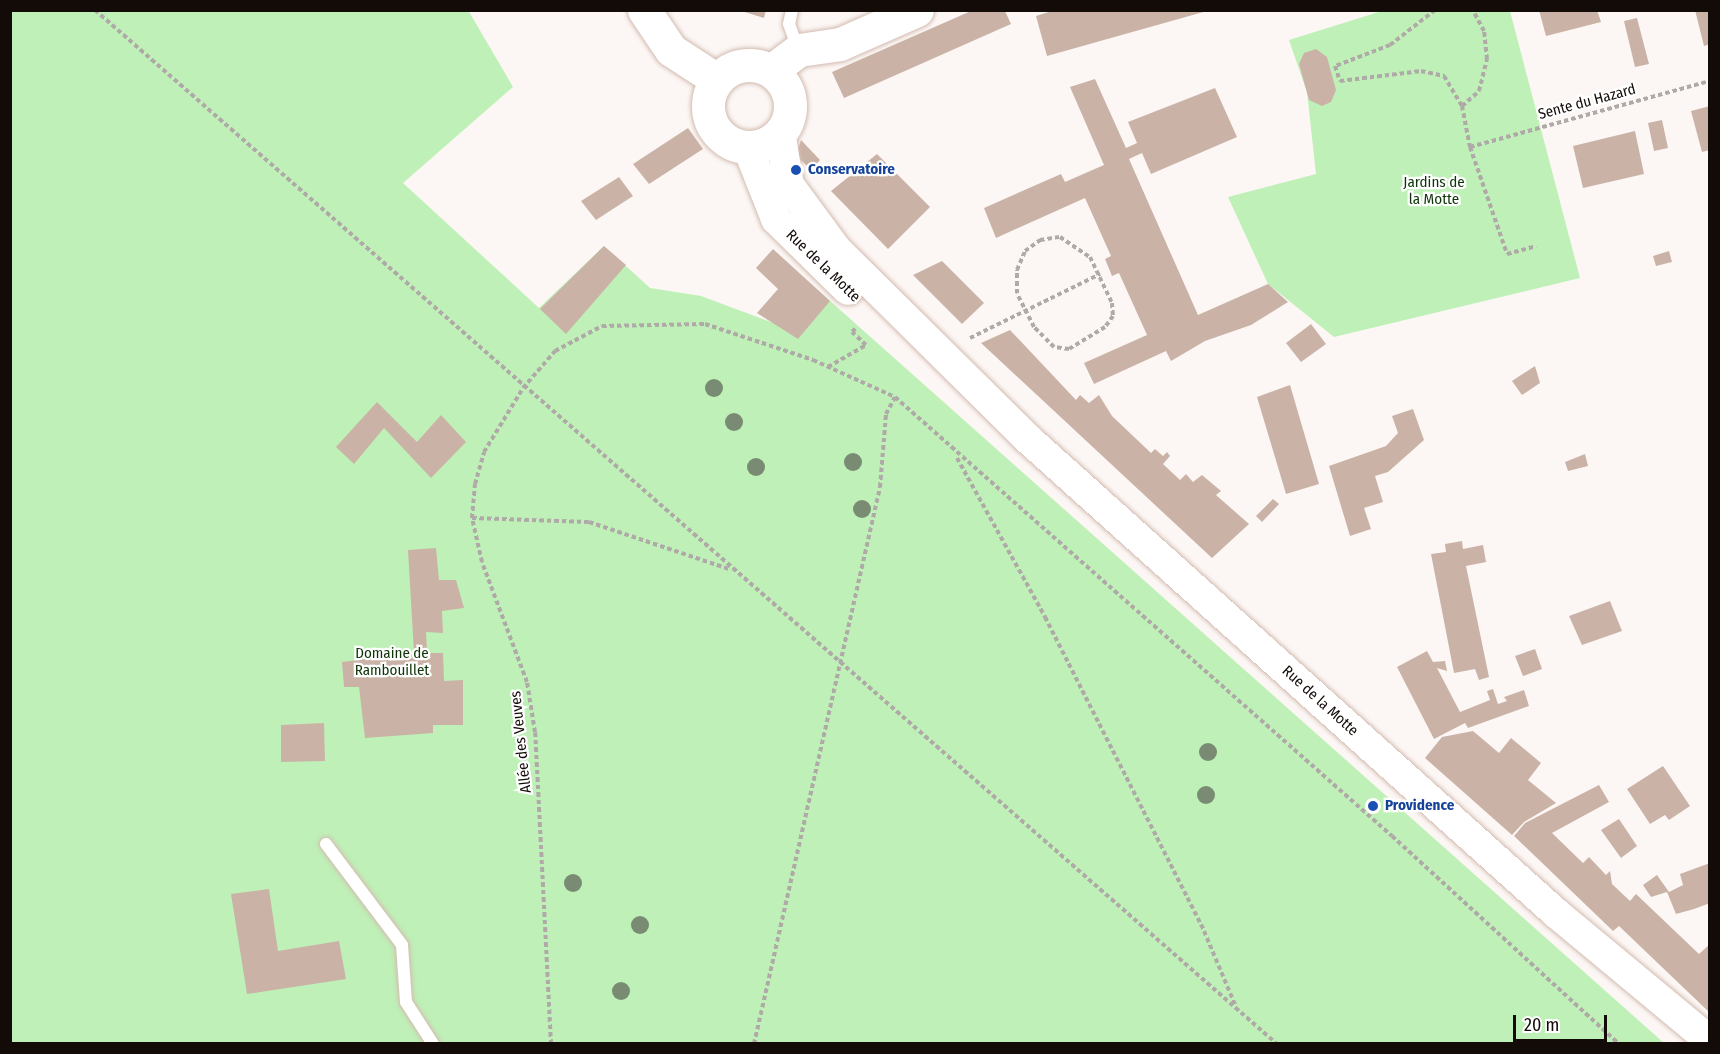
<!DOCTYPE html>
<html>
<head>
<meta charset="utf-8">
<style>
	body { margin:0 }
	#map { position:relative; width:1720px; height:1054px; overflow:hidden; background:#fcf7f5; font-family:"Fira Sans Condensed",sans-serif }
	div>[style] { position:absolute }
	.green>* { inset:0; background:#bff0b7 }
	.building>* { inset:0; background:#cab3a6 }
	.path>* { height:4px; margin-top:-2px; transform-origin:0; background:repeating-linear-gradient(90deg,#afa9a7 0 4.5px,transparent 0 7.5px) }
	.roads { filter:drop-shadow(0 0 2px #d3bbb0) drop-shadow(0 0 2px #d3bbb0) }
	.service>* { height:12px; margin:-6px; padding:0 6px; transform-origin:6px; border-radius:6px; background:#fff }
	.tertiary>* { height:30px; margin:-15px; padding:0 15px; transform-origin:15px; border-radius:15px; background:#fff }
	.secondary>* { height:33px; margin:-16.5px; padding:0 16.5px; transform-origin:16.5px; border-radius:16.5px; background:#fff }
	.secondary>.ring { margin:-16.5px; padding:0; box-sizing:content-box; background:none; border:33px solid #fff; border-radius:50% }
	.trees>* { width:18px; height:18px; margin:-9px; border-radius:50%; background:#798c73 }
	.dots>* { width:16px; height:16px; translate:-50% -50%; box-sizing:border-box; border:3px solid #fff; border-radius:50% }
	span { translate:-50% -50%; white-space:nowrap; text-align:center; line-height:1.15; -webkit-text-stroke:4.5px #fff; paint-order:stroke }
	.street-label { font-size:15px; color:#130b08 }
	.transit-label { font-size:15px; color:#164399; font-weight:700 }
	.left { translate:0 -50%; text-align:left }
	.park-label { font-size:15px; color:#0e3508 }
	.frame { position:absolute; inset:0; border:12px solid #130b08; pointer-events:none }
	.scale { position:absolute; left:1513px; top:1015px; width:94px; height:27px; box-sizing:border-box; border:3px solid #130b08; border-top:0; padding-left:8px; font-size:18px; line-height:21px; white-space:nowrap; color:#130b08; -webkit-text-stroke:4px #fff; paint-order:stroke }
</style>
</head>
<body>
<div id="map">
	<div class="green">
		<i style="clip-path:polygon(468px 10px,513px 87px,403px 183px,539px 308px,604px 246px,650px 288px,701px 296px,779px 325px,811px 284px,1664px 1043px,11px 1044px,11px 11px)"></i>
		<i style="clip-path:polygon(1382px 11px,1510px 11px,1580px 278px,1334px 337px,1268px 284px,1228px 197px,1316px 174px,1307px 92px,1289px 40px)"></i>
	</div>
	<div class="building">
		<i style="clip-path:polygon(738px 10px,766px 10px,764px 18px)"></i>
		<i style="clip-path:polygon(1055px 10px,1206px 10px,1207px 11px,1047px 56px,1036px 16px)"></i>
		<i style="clip-path:polygon(1539px 10px,1597px 10px,1601px 22px,1546px 36px)"></i>
		<i style="clip-path:polygon(1695px 10px,1710px 10px,1710px 44px,1704px 46px)"></i>
		<i style="clip-path:polygon(971px 11px,1005px 11px,1011px 24px,844px 98px,832px 72px)"></i>
		<i style="clip-path:polygon(1637px 18px,1649px 64px,1635px 67px,1624px 21px)"></i>
		<i style="clip-path:polygon(1316px 49px,1327px 57px,1336px 90px,1331px 102px,1322px 106px,1309px 100px,1299px 64px,1304px 53px)"></i>
		<i style="clip-path:polygon(1095px 79px,1126px 148px,1137px 143px,1128px 122px,1215px 88px,1237px 137px,1151px 174px,1142px 153px,1129px 159px,1198px 315px,1268px 284px,1288px 302px,1251px 325px,1205px 341px,1171px 361px,1166px 351px,1094px 384px,1084px 363px,1147px 335px,1119px 273px,1112px 276px,1105px 259px,1111px 256px,1085px 198px,996px 238px,984px 208px,1061px 174px,1065px 182px,1104px 165px,1070px 87px)"></i>
		<i style="clip-path:polygon(1710px 106px,1710px 150px,1702px 152px,1691px 111px)"></i>
		<i style="clip-path:polygon(1662px 120px,1668px 148px,1654px 151px,1648px 123px)"></i>
		<i style="clip-path:polygon(688px 128px,703px 149px,649px 184px,633px 164px)"></i>
		<i style="clip-path:polygon(1635px 131px,1644px 174px,1583px 188px,1573px 146px)"></i>
		<i style="clip-path:polygon(801px 140px,820px 160px,811px 170px,796px 155px)"></i>
		<i style="clip-path:polygon(877px 154px,930px 207px,888px 249px,831px 191px)"></i>
		<i style="clip-path:polygon(619px 177px,633px 196px,596px 220px,581px 201px)"></i>
		<i style="clip-path:polygon(604px 246px,626px 265px,566px 334px,540px 309px)"></i>
		<i style="clip-path:polygon(773px 249px,830px 301px,798px 339px,757px 313px,778px 289px,756px 268px)"></i>
		<i style="clip-path:polygon(1669px 251px,1672px 262px,1656px 266px,1653px 256px)"></i>
		<i style="clip-path:polygon(942px 261px,984px 303px,962px 324px,913px 275px)"></i>
		<i style="clip-path:polygon(1311px 324px,1326px 344px,1301px 362px,1286px 343px)"></i>
		<i style="clip-path:polygon(1010px 330px,1076px 400px,1080px 395px,1089px 403px,1099px 395px,1112px 416px,1151px 453px,1155px 449px,1163px 456px,1167px 452px,1170px 456px,1163px 464px,1180px 480px,1186px 474px,1193px 482px,1202px 475px,1221px 491px,1216px 495px,1249px 524px,1212px 558px,981px 343px)"></i>
		<i style="clip-path:polygon(1535px 366px,1540px 383px,1522px 395px,1512px 381px)"></i>
		<i style="clip-path:polygon(1290px 385px,1319px 484px,1286px 494px,1257px 397px)"></i>
		<i style="clip-path:polygon(377px 402px,417px 442px,441px 415px,466px 442px,431px 478px,384px 428px,354px 464px,336px 447px)"></i>
		<i style="clip-path:polygon(1413px 409px,1424px 440px,1388px 472px,1375px 476px,1383px 502px,1364px 508px,1371px 529px,1350px 536px,1329px 466px,1386px 446px,1398px 433px,1392px 416px)"></i>
		<i style="clip-path:polygon(1585px 454px,1588px 466px,1568px 471px,1565px 462px)"></i>
		<i style="clip-path:polygon(1273px 499px,1279px 504px,1262px 522px,1256px 516px)"></i>
		<i style="clip-path:polygon(1462px 541px,1463px 549px,1483px 545px,1486px 562px,1466px 566px,1489px 677px,1479px 680px,1475px 669px,1454px 673px,1431px 554px,1446px 552px,1445px 544px)"></i>
		<i style="clip-path:polygon(436px 548px,439px 580px,456px 580px,464px 608px,442px 611px,443px 633px,426px 632px,427px 653px,443px 653px,444px 681px,463px 680px,463px 725px,433px 725px,433px 733px,365px 738px,359px 687px,344px 687px,342px 662px,414px 653px,408px 550px)"></i>
		<i style="clip-path:polygon(1610px 601px,1622px 631px,1582px 645px,1569px 616px)"></i>
		<i style="clip-path:polygon(1535px 649px,1542px 669px,1523px 676px,1515px 656px)"></i>
		<i style="clip-path:polygon(1427px 651px,1433px 662px,1445px 661px,1447px 671px,1437px 668px,1460px 712px,1490px 700px,1487px 691px,1493px 689px,1498px 704px,1507px 701px,1504px 697px,1524px 690px,1529px 706px,1468px 728px,1465px 723px,1434px 739px,1397px 667px)"></i>
		<i style="clip-path:polygon(324px 723px,325px 761px,281px 762px,281px 725px)"></i>
		<i style="clip-path:polygon(1473px 731px,1499px 753px,1511px 738px,1541px 763px,1528px 780px,1556px 803px,1524px 822px,1512px 835px,1425px 758px,1442px 737px)"></i>
		<i style="clip-path:polygon(1663px 766px,1690px 806px,1669px 820px,1665px 815px,1650px 824px,1627px 789px)"></i>
		<i style="clip-path:polygon(1599px 785px,1609px 802px,1552px 833px,1583px 863px,1589px 857px,1606px 875px,1610px 871px,1612px 884px,1630px 901px,1636px 894px,1699px 954px,1710px 944px,1710px 1013px,1619px 926px,1613px 931px,1514px 836px,1525px 823px)"></i>
		<i style="clip-path:polygon(1619px 819px,1637px 846px,1621px 858px,1601px 830px)"></i>
		<i style="clip-path:polygon(1710px 863px,1710px 903px,1694px 909px,1676px 914px,1667px 892px,1651px 897px,1643px 885px,1657px 875px,1669px 892px,1683px 885px,1680px 874px)"></i>
		<i style="clip-path:polygon(269px 889px,278px 951px,339px 941px,346px 979px,247px 994px,231px 894px)"></i>
	</div>
	<div class="path">
		<i style="left:95px;top:10px;width:1570px;rotate:41.18deg"></i>
		<i style="left:1435px;top:10px;width:57px;rotate:142.1deg"></i>
		<i style="left:1390px;top:45px;width:59px;rotate:159.1deg"></i>
		<i style="left:1335px;top:66px;width:16px;rotate:72deg"></i>
		<i style="left:1340px;top:81px;width:82px;rotate:-7deg"></i>
		<i style="left:1421px;top:71px;width:24px;rotate:12deg"></i>
		<i style="left:1444px;top:76px;width:35px;rotate:59deg"></i>
		<i style="left:1462px;top:106px;width:42px;rotate:79deg"></i>
		<i style="left:1470px;top:147px;width:113px;rotate:70.9deg"></i>
		<i style="left:1507px;top:254px;width:30px;rotate:-15deg"></i>
		<i style="left:1462px;top:106px;width:23px;rotate:-41deg"></i>
		<i style="left:1479px;top:91px;width:33px;rotate:-76deg"></i>
		<i style="left:1487px;top:59px;width:28px;rotate:-96deg"></i>
		<i style="left:1484px;top:31px;width:24px;rotate:-118deg"></i>
		<i style="left:1470px;top:147px;width:249px;rotate:-15.4deg"></i>
		<i style="left:1060px;top:237px;width:36px;rotate:34deg"></i>
		<i style="left:1090px;top:257px;width:51px;rotate:64.4deg"></i>
		<i style="left:1112px;top:303px;width:13px;rotate:86deg"></i>
		<i style="left:1113px;top:316px;width:14px;rotate:126deg"></i>
		<i style="left:1105px;top:327px;width:42px;rotate:148.6deg"></i>
		<i style="left:1069px;top:349px;width:15px;rotate:-172deg"></i>
		<i style="left:1054px;top:347px;width:28px;rotate:-135deg"></i>
		<i style="left:1034px;top:327px;width:38px;rotate:-117deg"></i>
		<i style="left:1017px;top:293px;width:23px;rotate:-90deg"></i>
		<i style="left:1017px;top:270px;width:21px;rotate:-67deg"></i>
		<i style="left:1025px;top:251px;width:19px;rotate:-36deg"></i>
		<i style="left:1040px;top:240px;width:20px;rotate:-9deg"></i>
		<i style="left:970px;top:338px;width:145px;rotate:-26.2deg"></i>
		<i style="left:828px;top:367px;width:44px;rotate:-30.1deg"></i>
		<i style="left:866px;top:345px;width:19px;rotate:-137deg"></i>
		<i style="left:852px;top:332px;width:6px;rotate:-45deg"></i>
		<i style="left:957px;top:458px;width:182px;rotate:61deg"></i>
		<i style="left:1045px;top:617px;width:352px;rotate:63.1deg"></i>
		<i style="left:1204px;top:931px;width:82px;rotate:67.2deg"></i>
		<i style="left:472px;top:518px;width:117px;rotate:2deg"></i>
		<i style="left:589px;top:522px;width:148px;rotate:18.6deg"></i>
		<i style="left:551px;top:1044px;width:312px;rotate:-92.9deg"></i>
		<i style="left:535px;top:732px;width:51px;rotate:-99.1deg"></i>
		<i style="left:527px;top:682px;width:128px;rotate:-110.6deg"></i>
		<i style="left:482px;top:562px;width:45px;rotate:-102.8deg"></i>
		<i style="left:472px;top:518px;width:34px;rotate:-85deg"></i>
		<i style="left:475px;top:484px;width:33px;rotate:-74deg"></i>
		<i style="left:484px;top:452px;width:75px;rotate:-58.6deg"></i>
		<i style="left:523px;top:388px;width:49px;rotate:-49.1deg"></i>
		<i style="left:555px;top:351px;width:53px;rotate:-28deg"></i>
		<i style="left:602px;top:326px;width:103px;rotate:-1.1deg"></i>
		<i style="left:705px;top:324px;width:114px;rotate:18.4deg"></i>
		<i style="left:813px;top:360px;width:90px;rotate:24.3deg"></i>
		<i style="left:895px;top:397px;width:663px;rotate:41.45deg"></i>
		<i style="left:1392px;top:836px;width:308px;rotate:42.5deg"></i>
		<i style="left:754px;top:1044px;width:571px;rotate:-77.25deg"></i>
		<i style="left:880px;top:487px;width:73px;rotate:-85.3deg"></i>
		<i style="left:886px;top:414px;width:19px;rotate:-62deg"></i>
	</div>
	<div class="roads">
		<div class="service">
			<i style="left:792px;top:10px;width:14px;rotate:102deg"></i>
			<i style="left:789px;top:24px;width:27px;rotate:70deg"></i>
			<i style="left:326px;top:844px;width:126px;rotate:53deg"></i>
			<i style="left:402px;top:945px;width:57px;rotate:86deg"></i>
			<i style="left:406px;top:1002px;width:50px;rotate:57.3deg"></i>
		</div>
		<div class="tertiary">
			<i style="left:780px;top:132px;width:54px;rotate:80.4deg"></i>
			<i style="left:789px;top:185px;width:81px;rotate:53.6deg"></i>
			<i style="left:837px;top:250px;width:269px;rotate:44.7deg"></i>
			<i style="left:1028px;top:439px;width:710px;rotate:41.92deg"></i>
			<i style="left:1556px;top:913px;width:200px;rotate:39.7deg"></i>
			<i style="left:747px;top:146px;width:79px;rotate:68.3deg"></i>
			<i style="left:776px;top:219px;width:101px;rotate:44.6deg"></i>
		</div>
		<div class="secondary">
			<i style="left:644px;top:10px;width:48px;rotate:56deg"></i>
			<i style="left:671px;top:50px;width:55px;rotate:33.1deg"></i>
			<i class="ring" style="left:708px;top:65px;width:49px;height:49px"></i>
			<i style="left:771px;top:71px;width:35px;rotate:-37deg"></i>
			<i style="left:799px;top:50px;width:41px;rotate:-8.3deg"></i>
			<i style="left:840px;top:44px;width:84px;rotate:-23.8deg"></i>
		</div>
	</div>
	<div class="trees">
		<i style="left:714px;top:388px"></i>
		<i style="left:734px;top:422px"></i>
		<i style="left:853px;top:462px"></i>
		<i style="left:756px;top:467px"></i>
		<i style="left:862px;top:509px"></i>
		<i style="left:1208px;top:752px"></i>
		<i style="left:1206px;top:795px"></i>
		<i style="left:573px;top:883px"></i>
		<i style="left:640px;top:925px"></i>
		<i style="left:621px;top:991px"></i>
	</div>
	<div class="dots">
		<i style="left:796px;top:170px;background:#1a4fb4"></i>
		<i style="left:1373px;top:806px;background:#1a4fb4"></i>
	</div>
	<div class="street-label">
		<span style="left:1587px;top:102px;rotate:-15deg">Sente du Hazard</span>
		<span style="left:823px;top:266px;rotate:44deg">Rue de la Motte</span>
		<span style="left:1320px;top:701px;rotate:42deg">Rue de la Motte</span>
		<span style="left:521px;top:742px;rotate:-96deg">Allée des Veuves</span>
	</div>
	<div class="transit-label">
		<span class="left" style="left:808px;top:170px">Conservatoire</span>
		<span class="left" style="left:1385px;top:806px">Providence</span>
	</div>
	<div class="park-label">
		<span style="left:1434px;top:191px">Jardins de<br>la Motte</span>
		<span style="left:392px;top:662px">Domaine de<br>Rambouillet</span>
	</div>
	<div class="frame"></div>
	<div class="scale">20 m</div>
</div>
</body>
</html>
